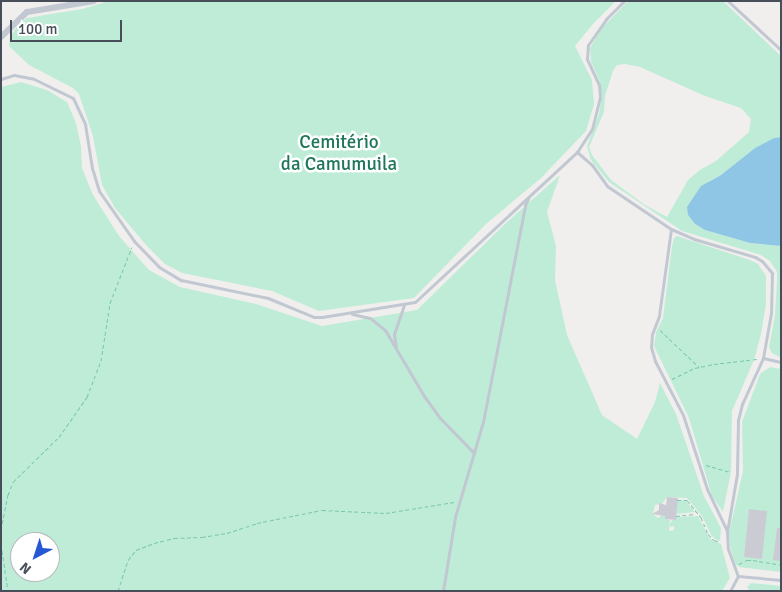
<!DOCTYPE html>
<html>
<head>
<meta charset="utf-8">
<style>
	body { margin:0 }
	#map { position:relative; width:782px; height:592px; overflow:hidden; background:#f1efee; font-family:Signika,sans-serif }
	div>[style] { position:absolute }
	.green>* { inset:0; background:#bfecd7 }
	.water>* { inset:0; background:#8fc6e6 }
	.building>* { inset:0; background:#cbccd3 }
	.path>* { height:1px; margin-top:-0.5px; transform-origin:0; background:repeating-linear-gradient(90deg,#79c7ad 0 4px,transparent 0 6.5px) }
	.service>* { height:3px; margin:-1.5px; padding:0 1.5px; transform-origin:1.5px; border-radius:1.5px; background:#c2c8d2 }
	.minor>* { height:6px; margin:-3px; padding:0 3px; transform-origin:3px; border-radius:3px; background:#c2c8d2 }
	span { translate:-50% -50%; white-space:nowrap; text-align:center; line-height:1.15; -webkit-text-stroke:5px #fff; paint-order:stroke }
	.park-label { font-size:19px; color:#1d7758 }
	.frame { position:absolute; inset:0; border:2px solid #474e5a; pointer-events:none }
	.north { position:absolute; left:10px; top:532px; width:50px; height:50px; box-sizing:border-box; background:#fff; border:1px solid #b5b8bd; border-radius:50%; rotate:220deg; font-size:14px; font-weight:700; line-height:20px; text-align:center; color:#474e5a }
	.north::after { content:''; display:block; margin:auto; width:18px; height:22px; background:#2556d4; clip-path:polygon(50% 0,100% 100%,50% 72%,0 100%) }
	.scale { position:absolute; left:10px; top:20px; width:112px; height:22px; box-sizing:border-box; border:2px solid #474e5a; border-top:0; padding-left:6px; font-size:15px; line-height:18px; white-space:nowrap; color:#474e5a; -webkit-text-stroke:4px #fff; paint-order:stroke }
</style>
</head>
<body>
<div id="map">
	<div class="green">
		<i style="clip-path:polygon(109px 1px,616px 1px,593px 24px,575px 46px,592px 80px,594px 104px,586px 131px,541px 178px,486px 224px,414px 298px,319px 311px,272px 291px,182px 273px,165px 264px,146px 245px,115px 208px,102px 185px,93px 136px,79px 94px,73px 88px,29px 65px,9px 46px,10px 37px,18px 25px,27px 18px,82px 9px)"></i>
		<i style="clip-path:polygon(evenodd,628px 1px,723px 1px,781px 56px,781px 137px,774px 138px,755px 148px,721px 175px,709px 181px,688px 215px,695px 224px,705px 230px,750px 243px,781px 246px,781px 358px,772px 353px,769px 347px,775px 315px,777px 280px,777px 272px,770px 261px,761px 255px,682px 231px,609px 182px,591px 160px,587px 146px,599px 114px,601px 100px,600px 82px,591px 62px,590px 48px,601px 29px,628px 1px,625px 64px,640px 67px,705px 96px,741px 108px,751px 119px,749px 132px,716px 161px,700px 170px,688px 180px,667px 217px,645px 205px,611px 180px,592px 155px,589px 147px,604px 112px,605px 96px,613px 71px,617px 65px,625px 64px)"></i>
		<i style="clip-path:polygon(evenodd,21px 82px,47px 90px,67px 102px,76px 123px,81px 146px,82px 168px,93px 195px,119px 236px,149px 270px,180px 287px,256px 304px,322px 326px,417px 310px,506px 223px,560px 175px,547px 212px,556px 246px,555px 280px,567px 335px,602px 415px,637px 439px,655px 402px,660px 383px,676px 414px,704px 496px,721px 528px,720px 540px,718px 541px,711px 535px,702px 516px,687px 498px,667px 497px,662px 504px,655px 505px,653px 514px,658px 518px,666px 512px,665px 519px,670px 520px,669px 531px,674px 530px,674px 526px,670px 527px,670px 524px,672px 520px,676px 520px,676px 517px,698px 516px,710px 539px,721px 544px,730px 578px,722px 591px,1px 591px,1px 87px,21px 82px,20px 542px,50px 542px,50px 572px,20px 572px,20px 542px)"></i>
		<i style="clip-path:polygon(677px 236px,750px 260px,758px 264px,766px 276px,766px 304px,761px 334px,754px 360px,732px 411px,731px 472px,723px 512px,712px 496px,689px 418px,654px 346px,656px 332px,663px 318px,672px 246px,674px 238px)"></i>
		<i style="clip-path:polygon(770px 367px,781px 369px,781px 572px,739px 567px,735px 564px,730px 546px,729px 533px,743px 471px,742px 422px,760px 374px)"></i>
		<i style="clip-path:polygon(683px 500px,686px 501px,695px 512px,676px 514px,677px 501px)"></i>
		<i style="clip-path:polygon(751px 583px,781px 586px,781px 591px,750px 591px,747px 587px)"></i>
	</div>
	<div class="water">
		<i style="clip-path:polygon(781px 137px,781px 246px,750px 243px,705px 230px,695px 224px,688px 215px,687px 207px,701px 186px,721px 175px,755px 148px,774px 138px)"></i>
	</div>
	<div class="building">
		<i style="clip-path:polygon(667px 497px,678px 498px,676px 520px,665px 519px,665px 516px,652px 514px,659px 510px,659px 503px,666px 505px)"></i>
		<i style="clip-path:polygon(749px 509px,767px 511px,762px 559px,744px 557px)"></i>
		<i style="clip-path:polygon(777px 528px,781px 528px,781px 561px,773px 560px)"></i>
	</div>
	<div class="path">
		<i style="left:660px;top:330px;width:54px;rotate:43.5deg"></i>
		<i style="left:672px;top:379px;width:25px;rotate:-26deg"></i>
		<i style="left:695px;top:368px;width:19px;rotate:-12deg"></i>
		<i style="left:714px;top:364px;width:43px;rotate:-6.6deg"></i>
		<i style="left:706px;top:465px;width:26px;rotate:16deg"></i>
		<i style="left:677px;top:500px;width:10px"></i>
		<i style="left:687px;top:500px;width:22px;rotate:51deg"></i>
		<i style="left:701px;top:517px;width:18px;rotate:68deg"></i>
		<i style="left:708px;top:534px;width:8px;rotate:45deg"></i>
		<i style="left:714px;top:540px;width:6px;rotate:18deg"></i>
		<i style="left:676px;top:516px;width:19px;rotate:-6deg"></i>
		<i style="left:1px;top:530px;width:36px;rotate:-79deg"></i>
		<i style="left:8px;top:495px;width:14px;rotate:-69deg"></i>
		<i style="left:13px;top:482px;width:64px;rotate:-44.4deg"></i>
		<i style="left:59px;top:437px;width:49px;rotate:-55deg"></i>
		<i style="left:87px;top:397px;width:39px;rotate:-69deg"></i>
		<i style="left:101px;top:361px;width:59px;rotate:-81.2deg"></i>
		<i style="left:110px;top:303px;width:60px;rotate:-68.6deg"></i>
		<i style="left:1px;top:544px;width:48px;rotate:81.5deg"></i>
		<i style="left:739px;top:564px;width:9px;rotate:-27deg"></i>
		<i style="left:747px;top:560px;width:6px"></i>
		<i style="left:753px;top:560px;width:28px;rotate:10deg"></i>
		<i style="left:118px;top:591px;width:33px;rotate:-72deg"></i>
		<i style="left:128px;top:560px;width:13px;rotate:-51deg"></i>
		<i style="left:136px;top:550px;width:19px;rotate:-21deg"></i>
		<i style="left:154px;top:543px;width:21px;rotate:-14deg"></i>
		<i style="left:174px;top:538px;width:28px;rotate:-2deg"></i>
		<i style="left:202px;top:537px;width:25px;rotate:-9deg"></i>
		<i style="left:227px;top:533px;width:32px;rotate:-18deg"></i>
		<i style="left:257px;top:523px;width:66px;rotate:-11.3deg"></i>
		<i style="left:322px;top:510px;width:64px;rotate:2.7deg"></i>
		<i style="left:386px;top:513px;width:69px;rotate:-9.2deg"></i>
	</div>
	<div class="service">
		<i style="left:728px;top:1px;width:72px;rotate:42.8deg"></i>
		<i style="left:1px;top:79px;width:14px;rotate:-17deg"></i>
		<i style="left:14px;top:75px;width:20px;rotate:11deg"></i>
		<i style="left:34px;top:79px;width:43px;rotate:26deg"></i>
		<i style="left:73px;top:98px;width:29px;rotate:65deg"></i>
		<i style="left:85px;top:124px;width:45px;rotate:81deg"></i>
		<i style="left:92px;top:168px;width:24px;rotate:73deg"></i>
		<i style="left:99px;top:191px;width:61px;rotate:55deg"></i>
		<i style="left:134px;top:241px;width:36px;rotate:46deg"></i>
		<i style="left:159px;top:267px;width:26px;rotate:31deg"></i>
		<i style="left:181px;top:280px;width:89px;rotate:11.7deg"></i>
		<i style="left:268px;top:298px;width:50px;rotate:22.4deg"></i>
		<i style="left:314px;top:317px;width:8px"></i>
		<i style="left:322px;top:317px;width:94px;rotate:-9.2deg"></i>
		<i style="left:415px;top:302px;width:221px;rotate:-42.8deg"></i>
		<i style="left:577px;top:152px;width:27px;rotate:-57deg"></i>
		<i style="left:592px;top:129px;width:32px;rotate:-76deg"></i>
		<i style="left:600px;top:98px;width:13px;rotate:-94deg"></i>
		<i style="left:599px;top:85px;width:29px;rotate:-115deg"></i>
		<i style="left:587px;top:59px;width:14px;rotate:-86deg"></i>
		<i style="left:588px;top:45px;width:32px;rotate:-55deg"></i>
		<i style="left:606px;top:19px;width:25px;rotate:-45deg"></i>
		<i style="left:577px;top:152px;width:20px;rotate:41deg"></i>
		<i style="left:592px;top:165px;width:26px;rotate:54deg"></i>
		<i style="left:607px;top:186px;width:77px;rotate:33.9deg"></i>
		<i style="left:671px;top:229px;width:25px;rotate:23deg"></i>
		<i style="left:694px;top:239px;width:64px;rotate:16.4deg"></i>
		<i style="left:755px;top:257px;width:8px;rotate:30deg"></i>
		<i style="left:762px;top:261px;width:16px;rotate:50deg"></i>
		<i style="left:772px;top:273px;width:40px;rotate:91.4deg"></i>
		<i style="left:771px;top:313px;width:46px;rotate:100.1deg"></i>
		<i style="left:763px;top:358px;width:51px;rotate:114.5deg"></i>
		<i style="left:742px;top:404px;width:16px;rotate:104deg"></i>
		<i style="left:738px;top:420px;width:54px;rotate:91.1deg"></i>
		<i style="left:737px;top:474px;width:59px;rotate:99.8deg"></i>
		<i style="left:727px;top:532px;width:17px;rotate:87deg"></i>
		<i style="left:728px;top:549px;width:29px;rotate:70deg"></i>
		<i style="left:671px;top:229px;width:88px;rotate:97.9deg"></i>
		<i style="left:659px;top:316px;width:19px;rotate:111deg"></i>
		<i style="left:652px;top:334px;width:13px;rotate:94deg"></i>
		<i style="left:651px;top:347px;width:15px;rotate:74deg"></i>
		<i style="left:655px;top:361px;width:61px;rotate:62.6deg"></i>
		<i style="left:683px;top:415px;width:78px;rotate:72deg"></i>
		<i style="left:707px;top:489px;width:47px;rotate:64.5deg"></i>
		<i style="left:352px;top:314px;width:18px;rotate:13deg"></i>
		<i style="left:370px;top:318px;width:19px;rotate:39deg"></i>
		<i style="left:385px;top:330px;width:77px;rotate:59.4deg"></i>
		<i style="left:424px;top:396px;width:27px;rotate:54deg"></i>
		<i style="left:440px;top:418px;width:49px;rotate:45.8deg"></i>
		<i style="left:396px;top:347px;width:13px;rotate:-99deg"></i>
		<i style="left:394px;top:334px;width:31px;rotate:-71deg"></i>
		<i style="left:763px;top:358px;width:18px;rotate:13deg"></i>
		<i style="left:738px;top:576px;width:43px;rotate:5.3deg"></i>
		<i style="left:443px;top:591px;width:75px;rotate:-80.8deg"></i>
		<i style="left:455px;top:517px;width:99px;rotate:-73.6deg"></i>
		<i style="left:483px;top:422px;width:221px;rotate:-79deg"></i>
		<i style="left:525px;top:205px;width:7px;rotate:-63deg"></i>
		<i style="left:730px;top:591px;width:17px;rotate:-62deg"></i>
	</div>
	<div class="minor">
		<i style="left:1px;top:37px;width:36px;rotate:-44deg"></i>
		<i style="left:27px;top:12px;width:68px;rotate:-9.3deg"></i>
	</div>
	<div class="park-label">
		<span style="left:339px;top:154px">Cemitério<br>da Camumuila</span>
	</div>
	<div class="frame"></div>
	<div class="north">N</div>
	<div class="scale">100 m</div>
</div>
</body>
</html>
